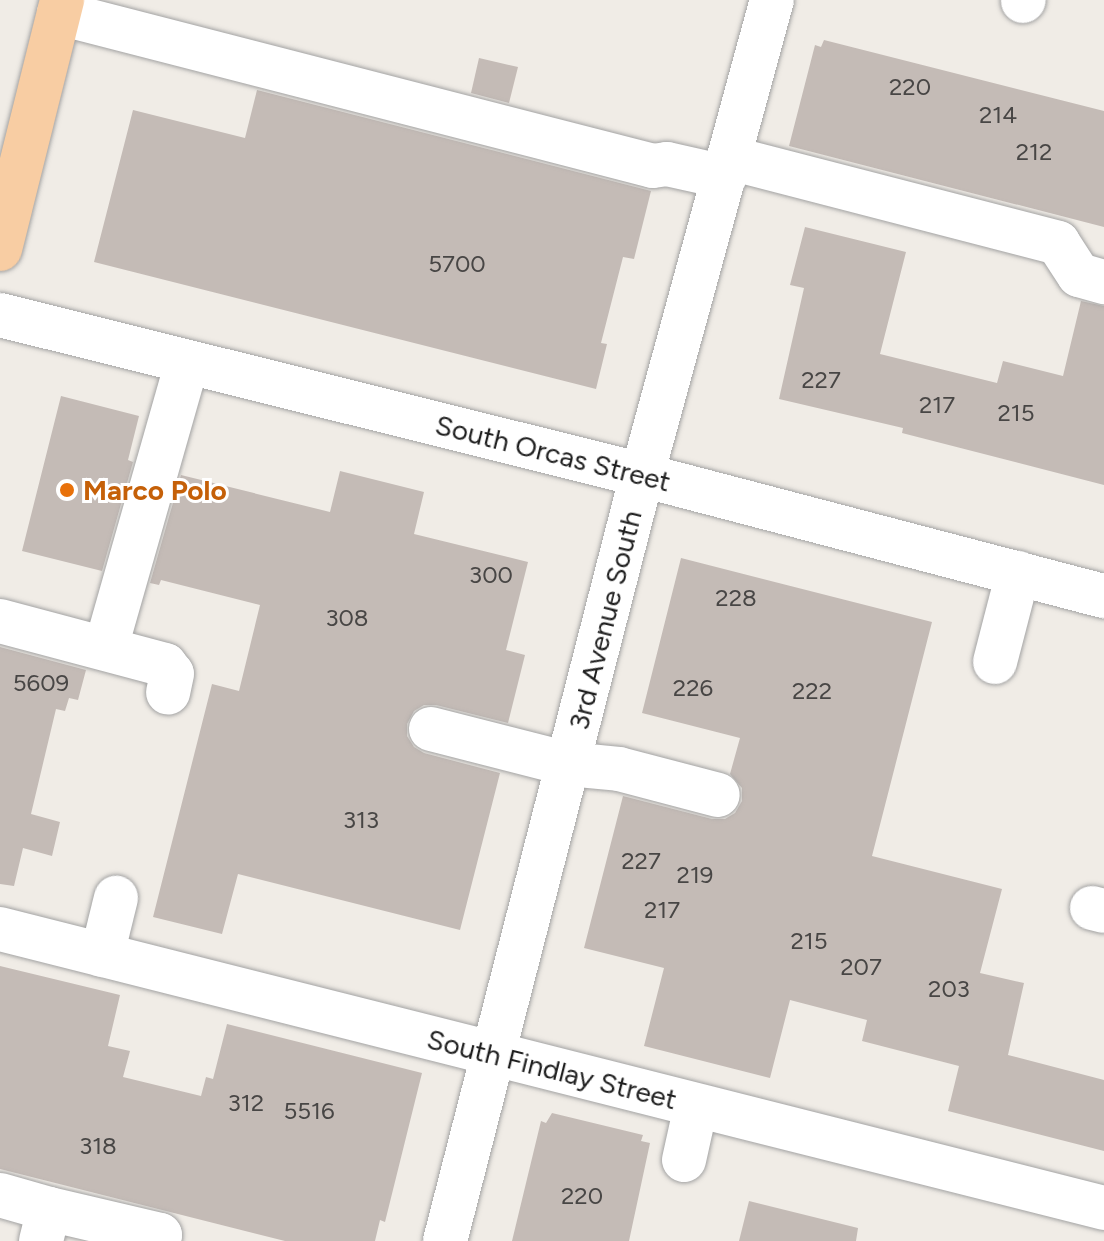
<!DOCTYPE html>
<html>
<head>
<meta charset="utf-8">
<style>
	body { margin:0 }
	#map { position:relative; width:1104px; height:1241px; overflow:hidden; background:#f0ece6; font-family:Figtree,sans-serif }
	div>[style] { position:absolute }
	.building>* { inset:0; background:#c4bbb6 }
	.roads { filter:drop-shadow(0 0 2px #a3a3a3) drop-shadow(0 0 2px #a3a3a3) }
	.minor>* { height:44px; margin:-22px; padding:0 22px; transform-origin:22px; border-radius:22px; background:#fff }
	.major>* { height:44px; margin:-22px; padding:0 22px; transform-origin:22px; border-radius:22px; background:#f8cda3 }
	.dots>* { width:22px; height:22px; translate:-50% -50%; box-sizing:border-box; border:4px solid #fff; border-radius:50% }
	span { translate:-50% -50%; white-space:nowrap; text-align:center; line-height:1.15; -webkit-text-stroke:6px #fff; paint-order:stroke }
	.number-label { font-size:24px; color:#484645 }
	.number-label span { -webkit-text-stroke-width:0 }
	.street-label { font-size:28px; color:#1f1f1f }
	.food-label { font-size:28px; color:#c56008; font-weight:700 }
	.left { translate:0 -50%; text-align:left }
</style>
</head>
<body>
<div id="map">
	<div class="building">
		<i style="clip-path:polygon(824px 40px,1104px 111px,1104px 227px,789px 146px,815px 45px,821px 47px)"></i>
		<i style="clip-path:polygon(479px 58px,518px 67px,509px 103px,471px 93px)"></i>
		<i style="clip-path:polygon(257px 90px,651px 191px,634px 259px,623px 257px,601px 343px,607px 344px,596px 389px,94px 262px,133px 110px,245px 138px)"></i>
		<i style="clip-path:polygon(805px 227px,906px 252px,880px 354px,997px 383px,1003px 361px,1063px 376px,1081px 301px,1104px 306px,1104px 485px,902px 433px,903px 428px,779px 399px,804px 288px,790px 285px)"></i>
		<i style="clip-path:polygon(61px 396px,139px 416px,128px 460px,133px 462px,102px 571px,22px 551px)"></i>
		<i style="clip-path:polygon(340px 471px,424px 492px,414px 534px,528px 562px,506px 650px,525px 655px,508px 723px,436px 705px,424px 705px,414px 711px,407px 724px,407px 736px,414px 747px,424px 753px,500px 773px,460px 930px,238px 874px,222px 934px,153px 917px,212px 684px,239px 691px,260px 605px,161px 580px,159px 585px,150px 583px,181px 475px,330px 512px)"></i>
		<i style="clip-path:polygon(681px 558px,932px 622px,872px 856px,1002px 889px,980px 973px,1024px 983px,1008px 1055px,1104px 1080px,1104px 1151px,948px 1111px,959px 1066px,862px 1041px,867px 1020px,790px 1000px,770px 1078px,644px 1046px,664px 968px,584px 948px,623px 796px,712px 819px,725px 819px,735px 813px,742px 801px,742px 788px,730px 774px,740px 738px,642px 713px)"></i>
		<i style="clip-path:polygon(0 647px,86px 670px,78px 700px,69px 698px,65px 711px,56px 709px,31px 814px,60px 822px,52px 856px,23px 848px,14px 886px,0 884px)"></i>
		<i style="clip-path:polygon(0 966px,120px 995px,108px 1046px,130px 1051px,123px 1077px,201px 1096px,206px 1077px,213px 1079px,227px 1024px,422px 1073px,385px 1222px,380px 1220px,375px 1241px,285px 1241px,0 1169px)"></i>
		<i style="clip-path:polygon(552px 1113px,643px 1135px,641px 1141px,650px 1143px,629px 1241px,512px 1241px,541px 1121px,546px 1123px)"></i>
		<i style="clip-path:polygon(749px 1201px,858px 1228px,856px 1241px,739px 1241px)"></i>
	</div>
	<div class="roads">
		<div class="minor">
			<i style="left:1023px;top:1px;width:1px;rotate:-45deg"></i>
			<i style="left:59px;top:13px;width:613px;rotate:14.44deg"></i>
			<i style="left:653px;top:166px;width:14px;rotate:-8deg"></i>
			<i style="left:667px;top:164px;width:59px;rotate:12.6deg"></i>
			<i style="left:730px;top:158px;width:339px;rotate:14.5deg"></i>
			<i style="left:1058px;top:243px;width:38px;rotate:57deg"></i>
			<i style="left:1079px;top:275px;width:26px;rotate:16deg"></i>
			<i style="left:0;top:315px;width:662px;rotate:13.99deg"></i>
			<i style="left:642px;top:475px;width:478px;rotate:14.7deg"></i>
			<i style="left:0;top:621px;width:171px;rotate:14.9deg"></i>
			<i style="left:165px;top:665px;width:11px;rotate:52deg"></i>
			<i style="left:172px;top:674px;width:19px;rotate:102deg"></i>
			<i style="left:106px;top:647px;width:296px;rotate:-74.1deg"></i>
			<i style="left:995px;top:662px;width:92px;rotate:-75.5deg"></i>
			<i style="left:431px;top:729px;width:141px;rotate:14.3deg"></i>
			<i style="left:568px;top:764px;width:51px;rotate:5.6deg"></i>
			<i style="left:619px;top:769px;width:102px;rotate:14.7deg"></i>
			<i style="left:1092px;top:908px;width:12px;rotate:14deg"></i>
			<i style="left:0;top:929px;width:1139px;rotate:14.18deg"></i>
			<i style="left:102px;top:955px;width:59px;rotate:-76.2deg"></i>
			<i style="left:684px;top:1160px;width:55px;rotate:-77.5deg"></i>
			<i style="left:0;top:1195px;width:51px;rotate:15.9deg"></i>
			<i style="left:41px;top:1241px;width:33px;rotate:-76deg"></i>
			<i style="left:49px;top:1209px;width:114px;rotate:13.2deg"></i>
			<i style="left:160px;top:1235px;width:6px;rotate:108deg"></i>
			<i style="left:445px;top:1241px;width:791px;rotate:-75.58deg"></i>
			<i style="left:642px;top:475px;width:492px;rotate:-74.7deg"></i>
		</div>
		<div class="major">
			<i style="left:0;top:249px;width:257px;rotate:-76deg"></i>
		</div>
	</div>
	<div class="dots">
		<i style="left:67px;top:490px;background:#e8710a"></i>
	</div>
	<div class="number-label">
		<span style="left:910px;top:87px">220</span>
		<span style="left:998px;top:115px">214</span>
		<span style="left:1034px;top:152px">212</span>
		<span style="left:457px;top:264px">5700</span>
		<span style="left:821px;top:380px">227</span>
		<span style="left:937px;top:405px">217</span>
		<span style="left:1016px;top:413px">215</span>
		<span style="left:491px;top:575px">300</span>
		<span style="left:736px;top:598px">228</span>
		<span style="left:347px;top:618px">308</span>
		<span style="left:41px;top:683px">5609</span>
		<span style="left:693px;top:688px">226</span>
		<span style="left:812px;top:691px">222</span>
		<span style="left:361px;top:820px">313</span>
		<span style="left:641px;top:861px">227</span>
		<span style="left:695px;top:875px">219</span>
		<span style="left:662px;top:910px">217</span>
		<span style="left:809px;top:941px">215</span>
		<span style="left:861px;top:967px">207</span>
		<span style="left:949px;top:989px">203</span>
		<span style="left:246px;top:1103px">312</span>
		<span style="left:309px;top:1111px">5516</span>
		<span style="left:98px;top:1146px">318</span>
		<span style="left:582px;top:1196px">220</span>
	</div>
	<div class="street-label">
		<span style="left:553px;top:453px;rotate:14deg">South Orcas Street</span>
		<span style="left:605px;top:620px;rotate:-76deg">3rd Avenue South</span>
		<span style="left:552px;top:1069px;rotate:14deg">South Findlay Street</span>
	</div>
	<div class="food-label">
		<span class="left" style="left:83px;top:490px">Marco Polo</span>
	</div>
</div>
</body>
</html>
